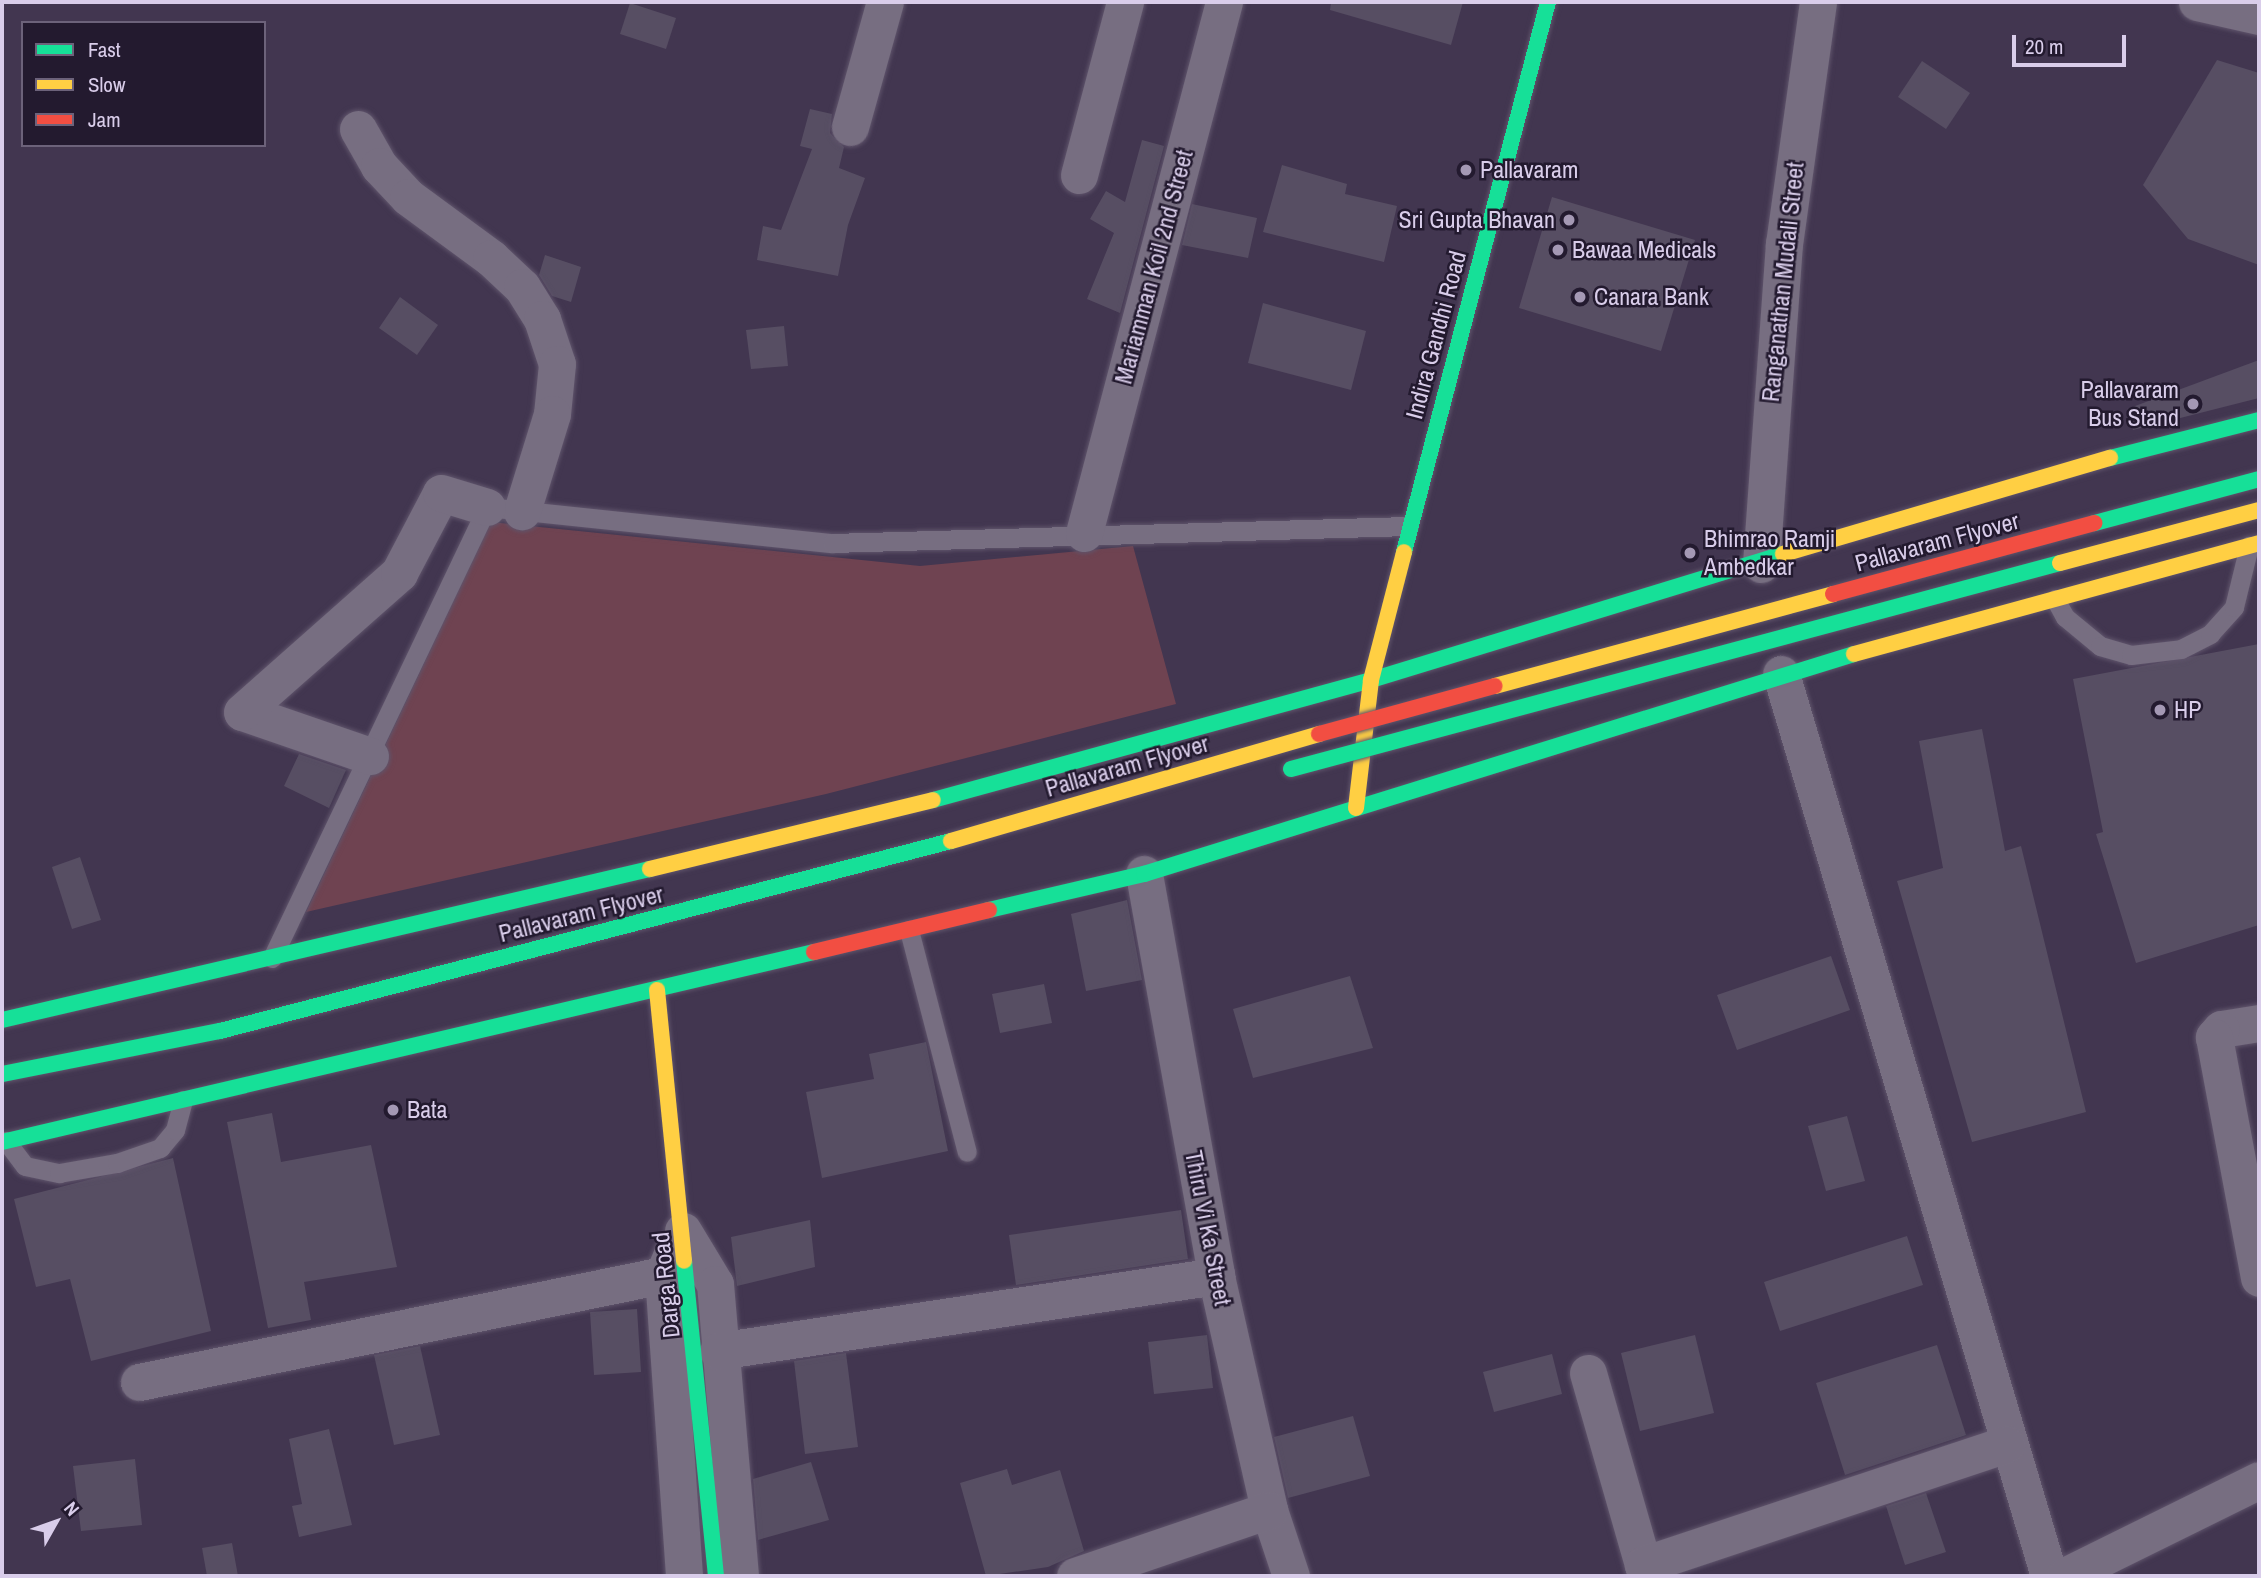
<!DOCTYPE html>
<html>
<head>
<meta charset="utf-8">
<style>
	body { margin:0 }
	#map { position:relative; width:2261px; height:1578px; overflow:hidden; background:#423650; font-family:"Archivo Narrow",sans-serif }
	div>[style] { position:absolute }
	.green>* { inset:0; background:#6f4351 }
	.building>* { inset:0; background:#574e63 }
	.roads { filter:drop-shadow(0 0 2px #5f546b) drop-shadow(0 0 2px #5f546b) }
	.lane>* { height:19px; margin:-9.5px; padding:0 9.5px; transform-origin:9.5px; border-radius:9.5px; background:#776e81 }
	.street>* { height:37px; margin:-18.5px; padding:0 18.5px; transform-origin:18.5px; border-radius:18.5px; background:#776e81 }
	.fast>* { height:16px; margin:-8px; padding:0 8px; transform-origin:8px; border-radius:8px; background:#16e098 }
	.slow>* { height:16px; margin:-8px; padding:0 8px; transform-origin:8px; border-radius:8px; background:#ffcf43 }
	.jam>* { height:16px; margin:-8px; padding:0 8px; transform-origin:8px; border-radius:8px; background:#f24e42 }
	.bridges { filter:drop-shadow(0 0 2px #5f546b) drop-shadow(0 0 2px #5f546b) }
	.fast-bridge>* { height:16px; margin:-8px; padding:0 8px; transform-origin:8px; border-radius:8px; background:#16e098 }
	.slow-bridge>* { height:16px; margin:-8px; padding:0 8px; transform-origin:8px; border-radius:8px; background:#ffcf43 }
	.jam-bridge>* { height:16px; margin:-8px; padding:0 8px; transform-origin:8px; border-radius:8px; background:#f24e42 }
	.dots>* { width:19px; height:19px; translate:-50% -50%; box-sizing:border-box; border:4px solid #231a2f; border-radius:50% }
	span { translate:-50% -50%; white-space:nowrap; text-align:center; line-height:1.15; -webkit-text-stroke:5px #231a2f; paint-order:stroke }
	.poi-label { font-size:24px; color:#d9cdea }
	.left { translate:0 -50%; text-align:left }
	.right { translate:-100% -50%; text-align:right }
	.street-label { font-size:24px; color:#d9cdea }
	.frame { position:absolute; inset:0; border:4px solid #d9cdea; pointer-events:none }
	.legend { position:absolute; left:21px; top:21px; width:245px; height:126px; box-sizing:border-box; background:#231a2f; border:2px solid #6c627a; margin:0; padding:9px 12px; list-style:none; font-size:21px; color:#d9cdea }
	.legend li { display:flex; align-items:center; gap:14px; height:35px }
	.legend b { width:35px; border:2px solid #6c627a }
	.north { position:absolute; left:21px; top:1487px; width:70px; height:70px; -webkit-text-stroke:5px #231a2f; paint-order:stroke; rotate:50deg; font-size:19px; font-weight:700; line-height:28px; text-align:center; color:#d9cdea }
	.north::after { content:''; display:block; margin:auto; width:24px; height:32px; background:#d9cdea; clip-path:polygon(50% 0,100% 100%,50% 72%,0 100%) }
	.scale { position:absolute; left:2012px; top:35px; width:114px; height:32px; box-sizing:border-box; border:4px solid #d9cdea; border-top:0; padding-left:9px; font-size:21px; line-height:24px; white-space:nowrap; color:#d9cdea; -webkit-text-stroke:5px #231a2f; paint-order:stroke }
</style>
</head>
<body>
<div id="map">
	<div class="green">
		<i style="clip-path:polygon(491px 522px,920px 566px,1133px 546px,1176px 704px,826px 794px,306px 912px)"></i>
	</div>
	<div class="building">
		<i style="clip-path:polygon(1331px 2px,1463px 2px,1451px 45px,1330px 10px)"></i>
		<i style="clip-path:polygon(630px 3px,676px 18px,666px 49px,620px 34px)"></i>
		<i style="clip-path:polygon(2217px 60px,2259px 73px,2259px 265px,2188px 239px,2143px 185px)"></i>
		<i style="clip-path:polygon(1922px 61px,1970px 93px,1946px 129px,1898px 97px)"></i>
		<i style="clip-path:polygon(810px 109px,832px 114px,830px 133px,844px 147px,839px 168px,865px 178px,848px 225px,838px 276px,757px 260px,763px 226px,781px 230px,812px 149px,800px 146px)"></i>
		<i style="clip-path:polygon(1142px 140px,1164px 146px,1120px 313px,1087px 299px,1114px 233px,1090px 219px,1106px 191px,1125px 202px)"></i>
		<i style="clip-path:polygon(1282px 165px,1347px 184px,1345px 194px,1397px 206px,1384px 262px,1263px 232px)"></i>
		<i style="clip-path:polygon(1552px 197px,1695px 240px,1661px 351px,1519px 308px)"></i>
		<i style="clip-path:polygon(1192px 204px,1257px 218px,1248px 258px,1182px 245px)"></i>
		<i style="clip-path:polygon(545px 255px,581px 267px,571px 302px,552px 296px,539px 275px)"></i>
		<i style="clip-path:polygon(400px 297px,438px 325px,417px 355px,379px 328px)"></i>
		<i style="clip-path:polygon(1263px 303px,1366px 331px,1351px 390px,1248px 363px)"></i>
		<i style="clip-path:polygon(784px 326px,788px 366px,751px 369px,746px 330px)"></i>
		<i style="clip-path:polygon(2259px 360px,2259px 398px,2133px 430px,2127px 409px)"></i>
		<i style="clip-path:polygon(2259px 644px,2259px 925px,2136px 963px,2096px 834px,2103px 832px,2073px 679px)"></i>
		<i style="clip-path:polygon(1982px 729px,2005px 851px,2021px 846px,2086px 1112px,1972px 1142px,1897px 881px,1943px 868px,1919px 741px)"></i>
		<i style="clip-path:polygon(299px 754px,346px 770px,329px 808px,284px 786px)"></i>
		<i style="clip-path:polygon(80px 857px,101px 920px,72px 929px,52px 867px)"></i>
		<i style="clip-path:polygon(1127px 900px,1142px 980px,1086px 991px,1071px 914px)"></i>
		<i style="clip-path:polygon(1831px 956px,1850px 1010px,1737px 1050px,1717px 995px)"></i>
		<i style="clip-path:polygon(1350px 976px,1373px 1048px,1253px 1078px,1233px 1009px)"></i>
		<i style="clip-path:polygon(1044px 984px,1052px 1023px,1000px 1033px,992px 994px)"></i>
		<i style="clip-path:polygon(926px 1042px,948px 1151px,822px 1178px,806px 1092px,874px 1079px,869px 1054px)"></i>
		<i style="clip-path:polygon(272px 1113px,281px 1162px,371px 1145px,397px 1267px,304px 1282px,311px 1320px,268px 1328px,227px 1122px)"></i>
		<i style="clip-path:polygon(1847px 1116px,1865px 1181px,1826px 1191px,1808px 1126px)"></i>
		<i style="clip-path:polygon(173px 1158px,211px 1331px,91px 1361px,70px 1279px,36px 1287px,14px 1199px)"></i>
		<i style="clip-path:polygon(1181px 1210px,1188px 1259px,1016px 1285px,1009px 1235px)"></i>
		<i style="clip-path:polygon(810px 1220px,815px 1267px,737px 1286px,731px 1237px)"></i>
		<i style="clip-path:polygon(1907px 1236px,1923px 1285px,1780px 1331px,1764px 1282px)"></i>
		<i style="clip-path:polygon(637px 1309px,641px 1372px,594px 1375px,590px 1312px)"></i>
		<i style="clip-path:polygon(1207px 1335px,1213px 1388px,1154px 1394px,1148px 1342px)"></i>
		<i style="clip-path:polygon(1695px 1335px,1714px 1413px,1640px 1431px,1621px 1353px)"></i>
		<i style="clip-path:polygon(1937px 1345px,1966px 1435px,1845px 1475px,1816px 1383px)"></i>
		<i style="clip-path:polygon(420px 1346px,440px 1435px,394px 1445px,374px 1355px)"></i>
		<i style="clip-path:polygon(846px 1353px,858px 1447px,805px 1454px,794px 1361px)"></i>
		<i style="clip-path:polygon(1552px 1354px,1562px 1394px,1494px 1412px,1483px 1372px)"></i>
		<i style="clip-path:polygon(1353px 1416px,1370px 1476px,1288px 1498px,1274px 1437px)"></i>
		<i style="clip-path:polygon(329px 1429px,352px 1525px,299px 1537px,292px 1506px,302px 1504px,289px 1439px)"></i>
		<i style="clip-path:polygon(135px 1459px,142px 1525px,81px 1531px,73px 1466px)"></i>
		<i style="clip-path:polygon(811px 1462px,829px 1520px,758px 1540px,753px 1479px)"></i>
		<i style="clip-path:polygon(1007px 1469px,1012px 1485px,1060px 1470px,1084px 1551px,1048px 1567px,986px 1576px,960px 1483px)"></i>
		<i style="clip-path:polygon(1926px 1493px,1946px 1552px,1905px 1565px,1886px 1506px)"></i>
		<i style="clip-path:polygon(232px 1543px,238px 1576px,207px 1576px,202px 1548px)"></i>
	</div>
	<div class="roads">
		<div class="lane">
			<i style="left:2055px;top:599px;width:21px;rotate:61deg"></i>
			<i style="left:2065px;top:617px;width:45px;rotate:39.6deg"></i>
			<i style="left:2100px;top:646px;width:32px;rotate:16deg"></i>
			<i style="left:2131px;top:655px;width:50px;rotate:-6.8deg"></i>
			<i style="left:2181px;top:649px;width:33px;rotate:-27deg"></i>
			<i style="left:2210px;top:634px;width:36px;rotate:-48deg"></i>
			<i style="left:2234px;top:607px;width:63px;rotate:-76.2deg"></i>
			<i style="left:909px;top:930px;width:229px;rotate:75.4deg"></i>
			<i style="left:272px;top:958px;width:500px;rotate:-64.5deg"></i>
			<i style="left:487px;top:507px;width:347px;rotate:6deg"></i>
			<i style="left:832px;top:543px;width:577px;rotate:-1.69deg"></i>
			<i style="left:6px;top:1141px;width:31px;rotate:53deg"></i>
			<i style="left:25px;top:1166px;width:35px;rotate:12deg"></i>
			<i style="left:59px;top:1173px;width:59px;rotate:-9.8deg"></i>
			<i style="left:117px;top:1163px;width:46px;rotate:-19.2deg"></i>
			<i style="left:160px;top:1148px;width:23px;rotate:-50deg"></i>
			<i style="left:175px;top:1130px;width:31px;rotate:-75deg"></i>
		</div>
		<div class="street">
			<i style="left:2197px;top:2px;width:64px;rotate:12.7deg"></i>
			<i style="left:850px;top:127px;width:130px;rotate:-74.4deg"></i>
			<i style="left:358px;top:129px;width:43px;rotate:60.4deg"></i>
			<i style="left:379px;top:166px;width:42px;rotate:46.9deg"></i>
			<i style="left:408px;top:197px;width:103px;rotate:36.3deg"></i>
			<i style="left:491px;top:258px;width:42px;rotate:43.1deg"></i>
			<i style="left:522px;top:287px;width:38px;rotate:58deg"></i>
			<i style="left:542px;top:319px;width:47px;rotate:71.6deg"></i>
			<i style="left:557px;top:364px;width:50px;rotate:95.7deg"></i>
			<i style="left:552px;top:414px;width:102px;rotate:107.2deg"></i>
			<i style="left:1079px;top:175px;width:179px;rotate:-75.1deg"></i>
			<i style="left:1084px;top:533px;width:549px;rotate:-75.23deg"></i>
			<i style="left:1761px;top:564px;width:321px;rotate:-85.9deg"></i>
			<i style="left:1784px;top:244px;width:244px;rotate:-82deg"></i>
			<i style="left:1781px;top:674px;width:941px;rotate:73.45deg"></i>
			<i style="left:370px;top:756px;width:135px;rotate:-161deg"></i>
			<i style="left:242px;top:712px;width:210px;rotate:-41.5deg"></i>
			<i style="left:399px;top:573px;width:90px;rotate:-62.3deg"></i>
			<i style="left:441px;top:493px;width:48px;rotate:16.9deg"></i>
			<i style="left:1144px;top:874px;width:408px;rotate:79.8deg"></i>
			<i style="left:1216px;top:1276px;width:240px;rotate:77.2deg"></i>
			<i style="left:1269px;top:1510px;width:70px;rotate:71.6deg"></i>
			<i style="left:2259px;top:1023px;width:38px;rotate:171deg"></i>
			<i style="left:2221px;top:1029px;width:11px;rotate:131deg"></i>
			<i style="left:2214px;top:1037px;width:245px;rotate:79.4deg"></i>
			<i style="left:683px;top:1231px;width:62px;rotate:58.9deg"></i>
			<i style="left:715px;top:1284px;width:293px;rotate:85.1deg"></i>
			<i style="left:672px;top:1254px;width:23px;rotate:113deg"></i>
			<i style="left:663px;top:1275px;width:302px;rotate:86deg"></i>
			<i style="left:718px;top:1351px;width:504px;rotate:-8.56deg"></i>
			<i style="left:1588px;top:1373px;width:200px;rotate:74deg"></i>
			<i style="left:139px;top:1382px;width:535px;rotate:-11.54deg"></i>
			<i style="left:1075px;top:1576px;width:205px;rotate:-18.8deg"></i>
			<i style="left:1647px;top:1576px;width:12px;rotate:-110deg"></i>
			<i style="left:1643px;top:1565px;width:383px;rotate:-18.4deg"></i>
			<i style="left:2065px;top:1576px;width:216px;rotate:-26.3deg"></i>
		</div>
		<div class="fast">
			<i style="left:2110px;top:458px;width:154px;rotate:-14.3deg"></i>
			<i style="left:1404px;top:552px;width:569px;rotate:-75.33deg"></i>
			<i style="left:933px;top:800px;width:454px;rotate:-15.3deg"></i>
			<i style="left:1371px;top:680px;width:431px;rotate:-17deg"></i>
			<i style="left:989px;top:910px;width:159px;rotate:-13.1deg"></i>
			<i style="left:1144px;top:874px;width:743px;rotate:-17.22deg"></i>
			<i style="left:2px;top:1020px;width:665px;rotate:-13.12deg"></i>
			<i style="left:2px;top:1142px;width:834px;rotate:-13.17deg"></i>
			<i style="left:684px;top:1261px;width:317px;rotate:84.2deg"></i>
		</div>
		<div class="slow">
			<i style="left:1783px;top:554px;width:341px;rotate:-16.4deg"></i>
			<i style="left:1854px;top:654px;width:420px;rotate:-15.3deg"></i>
			<i style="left:1356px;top:808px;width:129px;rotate:-83.3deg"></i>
			<i style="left:1371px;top:680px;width:132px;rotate:-75.5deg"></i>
			<i style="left:650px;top:869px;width:291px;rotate:-13.7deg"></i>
			<i style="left:657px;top:990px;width:272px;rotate:84.3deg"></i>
		</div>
		<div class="jam">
			<i style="left:814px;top:952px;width:180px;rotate:-13.5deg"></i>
		</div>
	</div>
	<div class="bridges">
		<div class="fast-bridge">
			<i style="left:2095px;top:523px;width:170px;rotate:-15deg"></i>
			<i style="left:1291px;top:769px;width:796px;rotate:-15deg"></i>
			<i style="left:2px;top:1074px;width:222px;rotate:-11.2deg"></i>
			<i style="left:220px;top:1031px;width:755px;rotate:-14.57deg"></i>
		</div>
		<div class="slow-bridge">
			<i style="left:2060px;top:563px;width:206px;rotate:-14.9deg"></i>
			<i style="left:1495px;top:686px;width:350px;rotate:-15.2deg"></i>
			<i style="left:951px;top:841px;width:383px;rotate:-16.2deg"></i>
		</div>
		<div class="jam-bridge">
			<i style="left:1833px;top:594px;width:271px;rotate:-15.2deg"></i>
			<i style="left:1319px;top:734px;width:182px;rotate:-15.3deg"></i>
		</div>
	</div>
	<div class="dots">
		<i style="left:1466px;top:170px;background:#a498b4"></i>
		<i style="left:1569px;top:220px;background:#a498b4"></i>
		<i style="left:1558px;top:250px;background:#a498b4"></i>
		<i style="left:1580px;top:297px;background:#a498b4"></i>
		<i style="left:2193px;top:404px;background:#a498b4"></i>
		<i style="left:1690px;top:553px;background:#a498b4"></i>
		<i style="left:2160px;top:710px;background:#a498b4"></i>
		<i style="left:393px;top:1110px;background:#a498b4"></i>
	</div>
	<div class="poi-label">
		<span class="left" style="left:1480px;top:170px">Pallavaram</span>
		<span class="right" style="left:1555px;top:220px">Sri Gupta Bhavan</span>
		<span class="left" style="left:1572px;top:250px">Bawaa Medicals</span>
		<span class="left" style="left:1594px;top:297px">Canara Bank</span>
		<span class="right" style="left:2179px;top:404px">Pallavaram<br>Bus Stand</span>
		<span class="left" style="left:1704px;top:553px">Bhimrao Ramji<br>Ambedkar</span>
		<span class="left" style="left:2174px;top:710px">HP</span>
		<span class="left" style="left:407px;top:1110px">Bata</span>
	</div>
	<div class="street-label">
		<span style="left:1154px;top:267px;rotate:-75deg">Mariamman Koil 2nd Street</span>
		<span style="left:1783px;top:282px;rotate:-84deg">Ranganathan Mudali Street</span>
		<span style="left:1436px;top:335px;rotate:-75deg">Indira Gandhi Road</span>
		<span style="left:1937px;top:542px;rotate:-15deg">Pallavaram Flyover</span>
		<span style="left:1127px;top:766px;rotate:-16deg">Pallavaram Flyover</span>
		<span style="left:581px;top:914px;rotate:-14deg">Pallavaram Flyover</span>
		<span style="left:1208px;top:1228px;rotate:79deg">Thiru Vi Ka Street</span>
		<span style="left:666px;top:1285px;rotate:-96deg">Darga Road</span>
	</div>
	<div class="frame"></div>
	<ul class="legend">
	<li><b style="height:9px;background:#16e098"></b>Fast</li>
	<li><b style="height:9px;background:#ffcf43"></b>Slow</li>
	<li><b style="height:9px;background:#f24e42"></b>Jam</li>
	</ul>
	<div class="north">N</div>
	<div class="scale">20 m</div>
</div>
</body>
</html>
